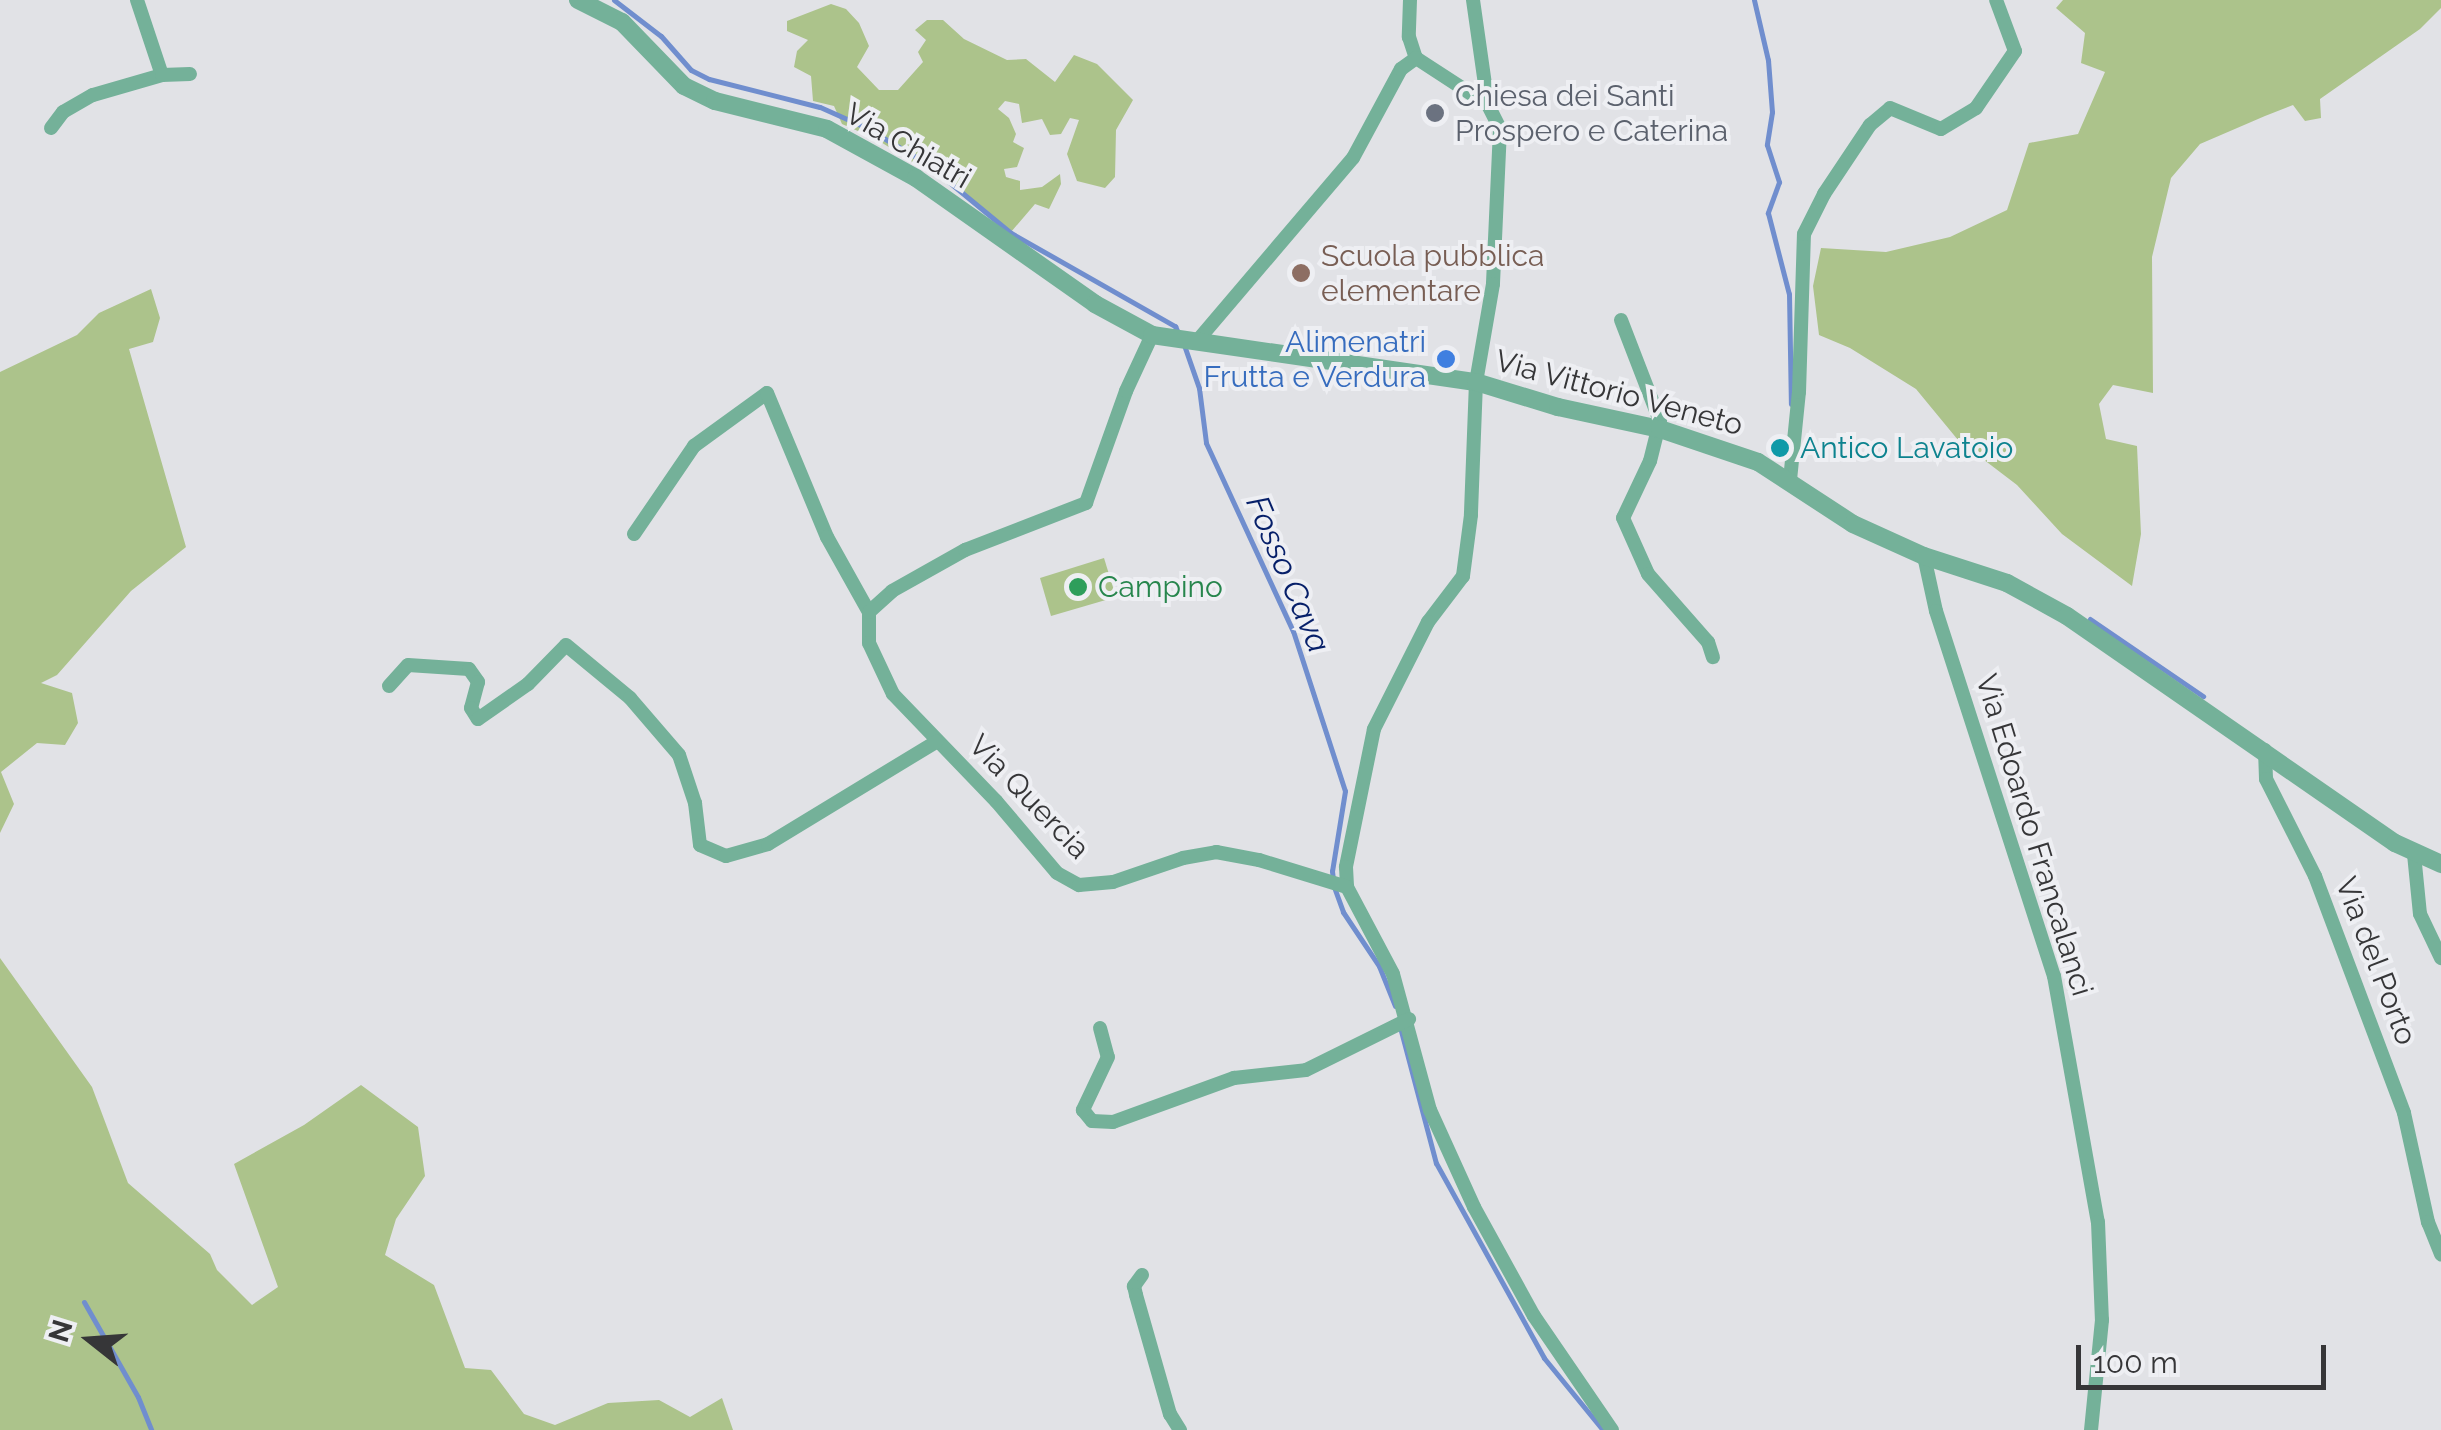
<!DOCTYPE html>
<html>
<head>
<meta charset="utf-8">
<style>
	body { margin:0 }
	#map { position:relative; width:2441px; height:1430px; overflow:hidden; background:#e1e2e6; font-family:Raleway,sans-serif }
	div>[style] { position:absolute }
	.green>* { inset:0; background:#acc38b }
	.stream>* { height:5px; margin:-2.5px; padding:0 2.5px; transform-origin:2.5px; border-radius:2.5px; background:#708ece }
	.minor>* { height:14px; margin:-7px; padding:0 7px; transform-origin:7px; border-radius:7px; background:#74b199 }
	.tertiary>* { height:18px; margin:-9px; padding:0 9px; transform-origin:9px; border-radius:9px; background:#74b199 }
	.dots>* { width:28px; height:28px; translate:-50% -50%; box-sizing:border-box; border:5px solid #eeeff3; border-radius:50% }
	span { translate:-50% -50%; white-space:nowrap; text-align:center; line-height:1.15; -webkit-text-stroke:8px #eeeff3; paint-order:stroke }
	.worship-label { font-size:30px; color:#5b616d }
	.left { translate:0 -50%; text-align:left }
	.street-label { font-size:30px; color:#363638 }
	.education-label { font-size:30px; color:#785e54 }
	.shop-label { font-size:30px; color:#366cbe }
	.right { translate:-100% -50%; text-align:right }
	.culture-label { font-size:30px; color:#0d838f }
	.leisure-label { font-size:30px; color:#27864d }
	.water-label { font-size:32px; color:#061f69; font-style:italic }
	.north { position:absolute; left:40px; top:1290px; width:100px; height:100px; -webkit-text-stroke:8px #eeeff3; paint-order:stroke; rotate:287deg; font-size:28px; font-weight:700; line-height:40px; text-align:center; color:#363638 }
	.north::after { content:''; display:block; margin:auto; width:35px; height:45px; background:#363638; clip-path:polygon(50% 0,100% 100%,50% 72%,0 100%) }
	.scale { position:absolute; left:2076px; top:1345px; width:250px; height:45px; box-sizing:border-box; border:5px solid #363638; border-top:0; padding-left:12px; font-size:30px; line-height:35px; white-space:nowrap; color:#363638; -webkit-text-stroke:8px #eeeff3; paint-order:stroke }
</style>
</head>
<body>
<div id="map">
	<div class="green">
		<i style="clip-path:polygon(2063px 0,2441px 0,2441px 8px,2420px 29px,2320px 99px,2321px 118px,2305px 121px,2293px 105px,2265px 116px,2200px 144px,2171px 178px,2152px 257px,2153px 393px,2113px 385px,2099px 404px,2106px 439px,2137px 446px,2141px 534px,2132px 586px,2062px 534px,2017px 485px,1958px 440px,1916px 389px,1850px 348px,1819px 335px,1813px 286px,1821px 248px,1886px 252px,1950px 237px,2007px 210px,2029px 143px,2078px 134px,2105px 72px,2081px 63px,2085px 33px,2056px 8px)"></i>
		<i style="clip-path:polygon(831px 4px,846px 9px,859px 23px,869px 46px,857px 67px,879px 90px,898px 90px,923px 62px,918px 52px,926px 40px,915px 30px,927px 20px,943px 20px,964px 39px,1007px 60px,1026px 59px,1055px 82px,1074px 55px,1097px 64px,1133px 100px,1116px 130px,1115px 177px,1105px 188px,1077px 181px,1067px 154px,1079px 120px,1070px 118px,1061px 134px,1050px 135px,1042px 119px,1022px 123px,1019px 104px,1005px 101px,998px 109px,1009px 118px,1016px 134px,1013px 142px,1024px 148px,1017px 167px,1004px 169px,1006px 177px,1020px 181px,1020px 190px,1042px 187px,1060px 174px,1061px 184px,1049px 209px,1035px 204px,1011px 232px,949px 185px,876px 139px,842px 124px,834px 106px,813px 101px,811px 76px,794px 67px,797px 51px,808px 40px,787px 31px,787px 21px)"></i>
		<i style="clip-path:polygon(151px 289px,160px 318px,153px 342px,129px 349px,186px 547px,131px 591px,57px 675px,41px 683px,72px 693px,78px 723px,65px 745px,37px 743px,1px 772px,14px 804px,0 833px,0 372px,77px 335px,99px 313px)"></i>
		<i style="clip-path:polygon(1104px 558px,1116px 597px,1051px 616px,1040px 578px)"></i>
		<i style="clip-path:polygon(0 958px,92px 1087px,128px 1183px,210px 1254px,217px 1270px,252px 1305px,278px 1287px,234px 1164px,304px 1125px,361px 1085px,418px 1127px,425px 1176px,396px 1219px,385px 1255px,434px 1285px,465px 1368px,491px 1370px,524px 1414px,555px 1425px,608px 1403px,659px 1400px,690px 1417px,722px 1398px,733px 1430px,0 1430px)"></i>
	</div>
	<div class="stream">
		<i style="left:614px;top:0;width:59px;rotate:37.5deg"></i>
		<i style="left:661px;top:36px;width:45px;rotate:48.6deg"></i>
		<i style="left:691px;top:70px;width:20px;rotate:27deg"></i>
		<i style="left:709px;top:79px;width:114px;rotate:14.2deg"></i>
		<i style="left:820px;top:107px;width:49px;rotate:24deg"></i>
		<i style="left:865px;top:127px;width:71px;rotate:30.5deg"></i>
		<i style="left:926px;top:163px;width:110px;rotate:39.5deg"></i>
		<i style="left:1011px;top:233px;width:189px;rotate:29.6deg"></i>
		<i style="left:1175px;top:326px;width:10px;rotate:66deg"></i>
		<i style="left:1754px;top:0;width:62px;rotate:76.9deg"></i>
		<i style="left:1768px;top:60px;width:52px;rotate:85.6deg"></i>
		<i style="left:1772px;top:112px;width:33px;rotate:99deg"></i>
		<i style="left:1767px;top:145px;width:39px;rotate:72deg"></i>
		<i style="left:1779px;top:182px;width:33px;rotate:110deg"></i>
		<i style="left:1768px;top:213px;width:84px;rotate:75.5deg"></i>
		<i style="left:1789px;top:294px;width:110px;rotate:89deg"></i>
		<i style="left:1184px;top:345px;width:46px;rotate:70.8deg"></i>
		<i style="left:1199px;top:388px;width:55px;rotate:82.7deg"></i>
		<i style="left:1206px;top:443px;width:207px;rotate:65.2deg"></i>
		<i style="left:1293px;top:631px;width:168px;rotate:72deg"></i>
		<i style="left:1345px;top:791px;width:81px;rotate:99.2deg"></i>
		<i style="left:1332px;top:871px;width:16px;rotate:83deg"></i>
		<i style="left:1334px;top:887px;width:27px;rotate:70deg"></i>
		<i style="left:1343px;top:912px;width:65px;rotate:56.3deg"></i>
		<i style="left:1379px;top:966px;width:43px;rotate:68.2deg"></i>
		<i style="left:2090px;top:619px;width:137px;rotate:34.3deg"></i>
		<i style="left:1400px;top:1027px;width:141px;rotate:75.2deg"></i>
		<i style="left:1436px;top:1163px;width:223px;rotate:61deg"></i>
		<i style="left:1544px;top:1358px;width:93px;rotate:50.7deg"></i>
		<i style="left:84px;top:1302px;width:109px;rotate:60.4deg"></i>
		<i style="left:138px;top:1397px;width:35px;rotate:68deg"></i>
	</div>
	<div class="minor">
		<i style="left:137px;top:0;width:79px;rotate:71.6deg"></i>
		<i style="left:1410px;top:0;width:37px;rotate:92deg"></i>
		<i style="left:1409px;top:37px;width:22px;rotate:72deg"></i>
		<i style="left:1473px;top:0;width:106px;rotate:81.9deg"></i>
		<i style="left:1488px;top:105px;width:27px;rotate:63deg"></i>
		<i style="left:1500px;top:129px;width:155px;rotate:92.6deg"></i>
		<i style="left:1493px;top:284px;width:99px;rotate:99.8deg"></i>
		<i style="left:1476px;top:382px;width:133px;rotate:92.2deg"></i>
		<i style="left:1471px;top:515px;width:62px;rotate:97.5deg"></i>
		<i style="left:1463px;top:576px;width:58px;rotate:127.3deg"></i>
		<i style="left:1428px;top:622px;width:120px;rotate:116.8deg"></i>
		<i style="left:1374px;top:729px;width:141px;rotate:101.5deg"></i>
		<i style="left:1346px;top:867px;width:20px;rotate:87deg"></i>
		<i style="left:1347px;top:887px;width:98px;rotate:62.1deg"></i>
		<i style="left:1393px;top:974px;width:141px;rotate:74.8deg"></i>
		<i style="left:1430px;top:1110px;width:107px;rotate:65.6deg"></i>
		<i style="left:1474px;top:1207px;width:124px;rotate:61.2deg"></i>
		<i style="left:1534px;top:1316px;width:138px;rotate:55.6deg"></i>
		<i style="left:1416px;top:58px;width:86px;rotate:33.1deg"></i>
		<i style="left:51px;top:128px;width:20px;rotate:-53deg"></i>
		<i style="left:63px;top:112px;width:34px;rotate:-30deg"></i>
		<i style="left:93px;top:95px;width:72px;rotate:-16.2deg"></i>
		<i style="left:162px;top:75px;width:28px;rotate:-2deg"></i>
		<i style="left:1621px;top:320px;width:108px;rotate:68.9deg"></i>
		<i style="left:1660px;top:421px;width:41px;rotate:104deg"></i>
		<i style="left:1650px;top:461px;width:63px;rotate:115.3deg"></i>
		<i style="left:1623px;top:518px;width:61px;rotate:65.9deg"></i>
		<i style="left:1648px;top:574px;width:91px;rotate:48.6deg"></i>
		<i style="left:1708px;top:642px;width:16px;rotate:72deg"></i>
		<i style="left:1198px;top:340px;width:239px;rotate:-49.6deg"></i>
		<i style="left:1353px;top:158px;width:101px;rotate:-61.7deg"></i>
		<i style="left:1401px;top:69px;width:19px;rotate:-36deg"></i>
		<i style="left:1790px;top:480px;width:88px;rotate:-84.2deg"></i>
		<i style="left:1799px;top:392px;width:158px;rotate:-88.2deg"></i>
		<i style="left:1804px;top:234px;width:45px;rotate:-63.4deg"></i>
		<i style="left:1824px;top:194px;width:83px;rotate:-56.3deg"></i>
		<i style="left:1870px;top:125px;width:26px;rotate:-40deg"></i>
		<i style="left:1890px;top:108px;width:55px;rotate:22.4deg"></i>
		<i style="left:1941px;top:129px;width:41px;rotate:-31deg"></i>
		<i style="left:1976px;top:108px;width:69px;rotate:-55.6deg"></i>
		<i style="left:2015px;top:51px;width:54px;rotate:-110.4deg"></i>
		<i style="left:634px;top:534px;width:107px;rotate:-55.7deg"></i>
		<i style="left:694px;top:446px;width:90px;rotate:-36deg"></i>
		<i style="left:767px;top:393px;width:156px;rotate:67.4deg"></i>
		<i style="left:827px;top:537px;width:86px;rotate:60.8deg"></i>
		<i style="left:869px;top:612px;width:31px;rotate:90deg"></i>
		<i style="left:869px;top:643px;width:56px;rotate:64.8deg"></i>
		<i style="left:893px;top:694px;width:149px;rotate:46.1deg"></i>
		<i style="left:996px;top:801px;width:94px;rotate:49.7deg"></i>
		<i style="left:1057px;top:873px;width:25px;rotate:29deg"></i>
		<i style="left:1079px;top:885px;width:34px;rotate:-5deg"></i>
		<i style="left:1113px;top:882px;width:74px;rotate:-18.9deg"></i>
		<i style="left:1183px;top:858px;width:34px;rotate:-10deg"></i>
		<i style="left:1216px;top:852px;width:44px;rotate:10.5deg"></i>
		<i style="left:1259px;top:860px;width:92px;rotate:17.1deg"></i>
		<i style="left:1924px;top:556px;width:56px;rotate:77.7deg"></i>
		<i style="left:1936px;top:611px;width:384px;rotate:72.1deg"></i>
		<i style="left:2054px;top:976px;width:250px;rotate:79.9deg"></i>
		<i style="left:2098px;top:1222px;width:98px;rotate:87.7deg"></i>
		<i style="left:2102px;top:1320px;width:111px;rotate:95.7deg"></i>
		<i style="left:869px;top:612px;width:31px;rotate:-42deg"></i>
		<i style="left:892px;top:591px;width:84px;rotate:-29.3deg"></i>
		<i style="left:965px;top:550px;width:130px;rotate:-21.2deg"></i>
		<i style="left:1086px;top:503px;width:119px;rotate:-70.3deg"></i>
		<i style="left:1126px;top:391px;width:62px;rotate:-65.1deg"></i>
		<i style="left:389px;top:686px;width:28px;rotate:-48deg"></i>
		<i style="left:408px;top:665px;width:61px;rotate:3.8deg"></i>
		<i style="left:469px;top:669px;width:16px;rotate:55deg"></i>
		<i style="left:478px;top:682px;width:27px;rotate:105deg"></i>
		<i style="left:471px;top:708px;width:13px;rotate:58deg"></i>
		<i style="left:478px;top:719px;width:61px;rotate:-35deg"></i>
		<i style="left:528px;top:684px;width:54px;rotate:-45.7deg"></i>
		<i style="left:566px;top:645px;width:83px;rotate:39.6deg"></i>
		<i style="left:630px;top:698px;width:75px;rotate:49.3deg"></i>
		<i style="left:679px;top:755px;width:51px;rotate:71.6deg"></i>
		<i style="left:695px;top:803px;width:42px;rotate:83.2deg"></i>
		<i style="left:700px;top:845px;width:28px;rotate:23deg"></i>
		<i style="left:726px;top:856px;width:44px;rotate:-15.9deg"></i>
		<i style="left:768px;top:844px;width:197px;rotate:-31.3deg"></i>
		<i style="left:2265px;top:750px;width:29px;rotate:88deg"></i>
		<i style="left:2266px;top:779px;width:109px;rotate:63.2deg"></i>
		<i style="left:2315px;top:876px;width:253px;rotate:69.4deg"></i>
		<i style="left:2404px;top:1113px;width:112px;rotate:77.6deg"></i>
		<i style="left:2428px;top:1222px;width:35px;rotate:68deg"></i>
		<i style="left:2414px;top:854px;width:60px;rotate:84.3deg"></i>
		<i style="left:2420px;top:914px;width:49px;rotate:64.5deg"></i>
		<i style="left:1100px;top:1028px;width:30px;rotate:75deg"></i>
		<i style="left:1108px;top:1057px;width:59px;rotate:115.3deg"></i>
		<i style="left:1083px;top:1110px;width:14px;rotate:51deg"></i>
		<i style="left:1092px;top:1121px;width:21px;rotate:3deg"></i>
		<i style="left:1113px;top:1122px;width:129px;rotate:-20deg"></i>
		<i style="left:1234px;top:1078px;width:72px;rotate:-6.3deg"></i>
		<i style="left:1306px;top:1070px;width:115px;rotate:-26.3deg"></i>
		<i style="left:1142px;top:1275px;width:14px;rotate:126deg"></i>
		<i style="left:1134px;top:1286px;width:9px;rotate:77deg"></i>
		<i style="left:1136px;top:1295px;width:124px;rotate:74.1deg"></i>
		<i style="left:1170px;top:1414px;width:19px;rotate:58deg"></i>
	</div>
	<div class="tertiary">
		<i style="left:578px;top:0;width:49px;rotate:26.6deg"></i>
		<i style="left:622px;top:22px;width:89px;rotate:45.9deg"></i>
		<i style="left:684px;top:86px;width:34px;rotate:26deg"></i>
		<i style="left:715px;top:101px;width:115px;rotate:14deg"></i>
		<i style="left:827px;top:129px;width:102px;rotate:28.8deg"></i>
		<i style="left:916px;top:178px;width:219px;rotate:35.1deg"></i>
		<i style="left:1095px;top:304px;width:65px;rotate:28.5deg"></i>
		<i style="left:1152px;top:335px;width:327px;rotate:8.3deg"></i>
		<i style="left:1476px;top:382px;width:86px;rotate:17deg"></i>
		<i style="left:1558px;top:407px;width:104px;rotate:12.2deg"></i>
		<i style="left:1660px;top:429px;width:103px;rotate:18.6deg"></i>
		<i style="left:1758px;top:462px;width:113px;rotate:33.1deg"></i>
		<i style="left:1853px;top:524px;width:78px;rotate:24.3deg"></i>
		<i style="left:1924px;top:556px;width:87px;rotate:18deg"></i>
		<i style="left:2007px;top:583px;width:68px;rotate:28.8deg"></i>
		<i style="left:2067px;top:616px;width:399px;rotate:34.7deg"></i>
		<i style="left:2395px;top:843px;width:51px;rotate:24.5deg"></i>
	</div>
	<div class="dots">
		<i style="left:1435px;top:113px;background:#6b7280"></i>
		<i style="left:1301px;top:273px;background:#8d6e63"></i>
		<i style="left:1446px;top:359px;background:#3f7fe0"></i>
		<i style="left:1780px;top:448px;background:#0f9aa8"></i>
		<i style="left:1078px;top:587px;background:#2e9e5b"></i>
	</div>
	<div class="worship-label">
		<span class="left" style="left:1455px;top:113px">Chiesa dei Santi<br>Prospero e Caterina</span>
	</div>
	<div class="street-label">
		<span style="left:908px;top:146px;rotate:30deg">Via Chiatri</span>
		<span style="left:1619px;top:393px;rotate:15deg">Via Vittorio Veneto</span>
		<span style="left:1029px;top:797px;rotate:46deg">Via Quercia</span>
		<span style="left:2034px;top:835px;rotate:73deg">Via Edoardo Francalanci</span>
		<span style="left:2376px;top:961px;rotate:69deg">Via del Porto</span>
	</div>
	<div class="education-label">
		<span class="left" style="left:1321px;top:273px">Scuola pubblica<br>elementare</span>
	</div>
	<div class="shop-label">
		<span class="right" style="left:1426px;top:359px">Alimenatri<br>Frutta e Verdura</span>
	</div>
	<div class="culture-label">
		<span class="left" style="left:1800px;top:448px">Antico Lavatoio</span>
	</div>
	<div class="leisure-label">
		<span class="left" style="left:1098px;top:587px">Campino</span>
	</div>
	<div class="water-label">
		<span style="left:1288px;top:574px;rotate:67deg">Fosso Cava</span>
	</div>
	<div class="north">N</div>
	<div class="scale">100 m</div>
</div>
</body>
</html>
